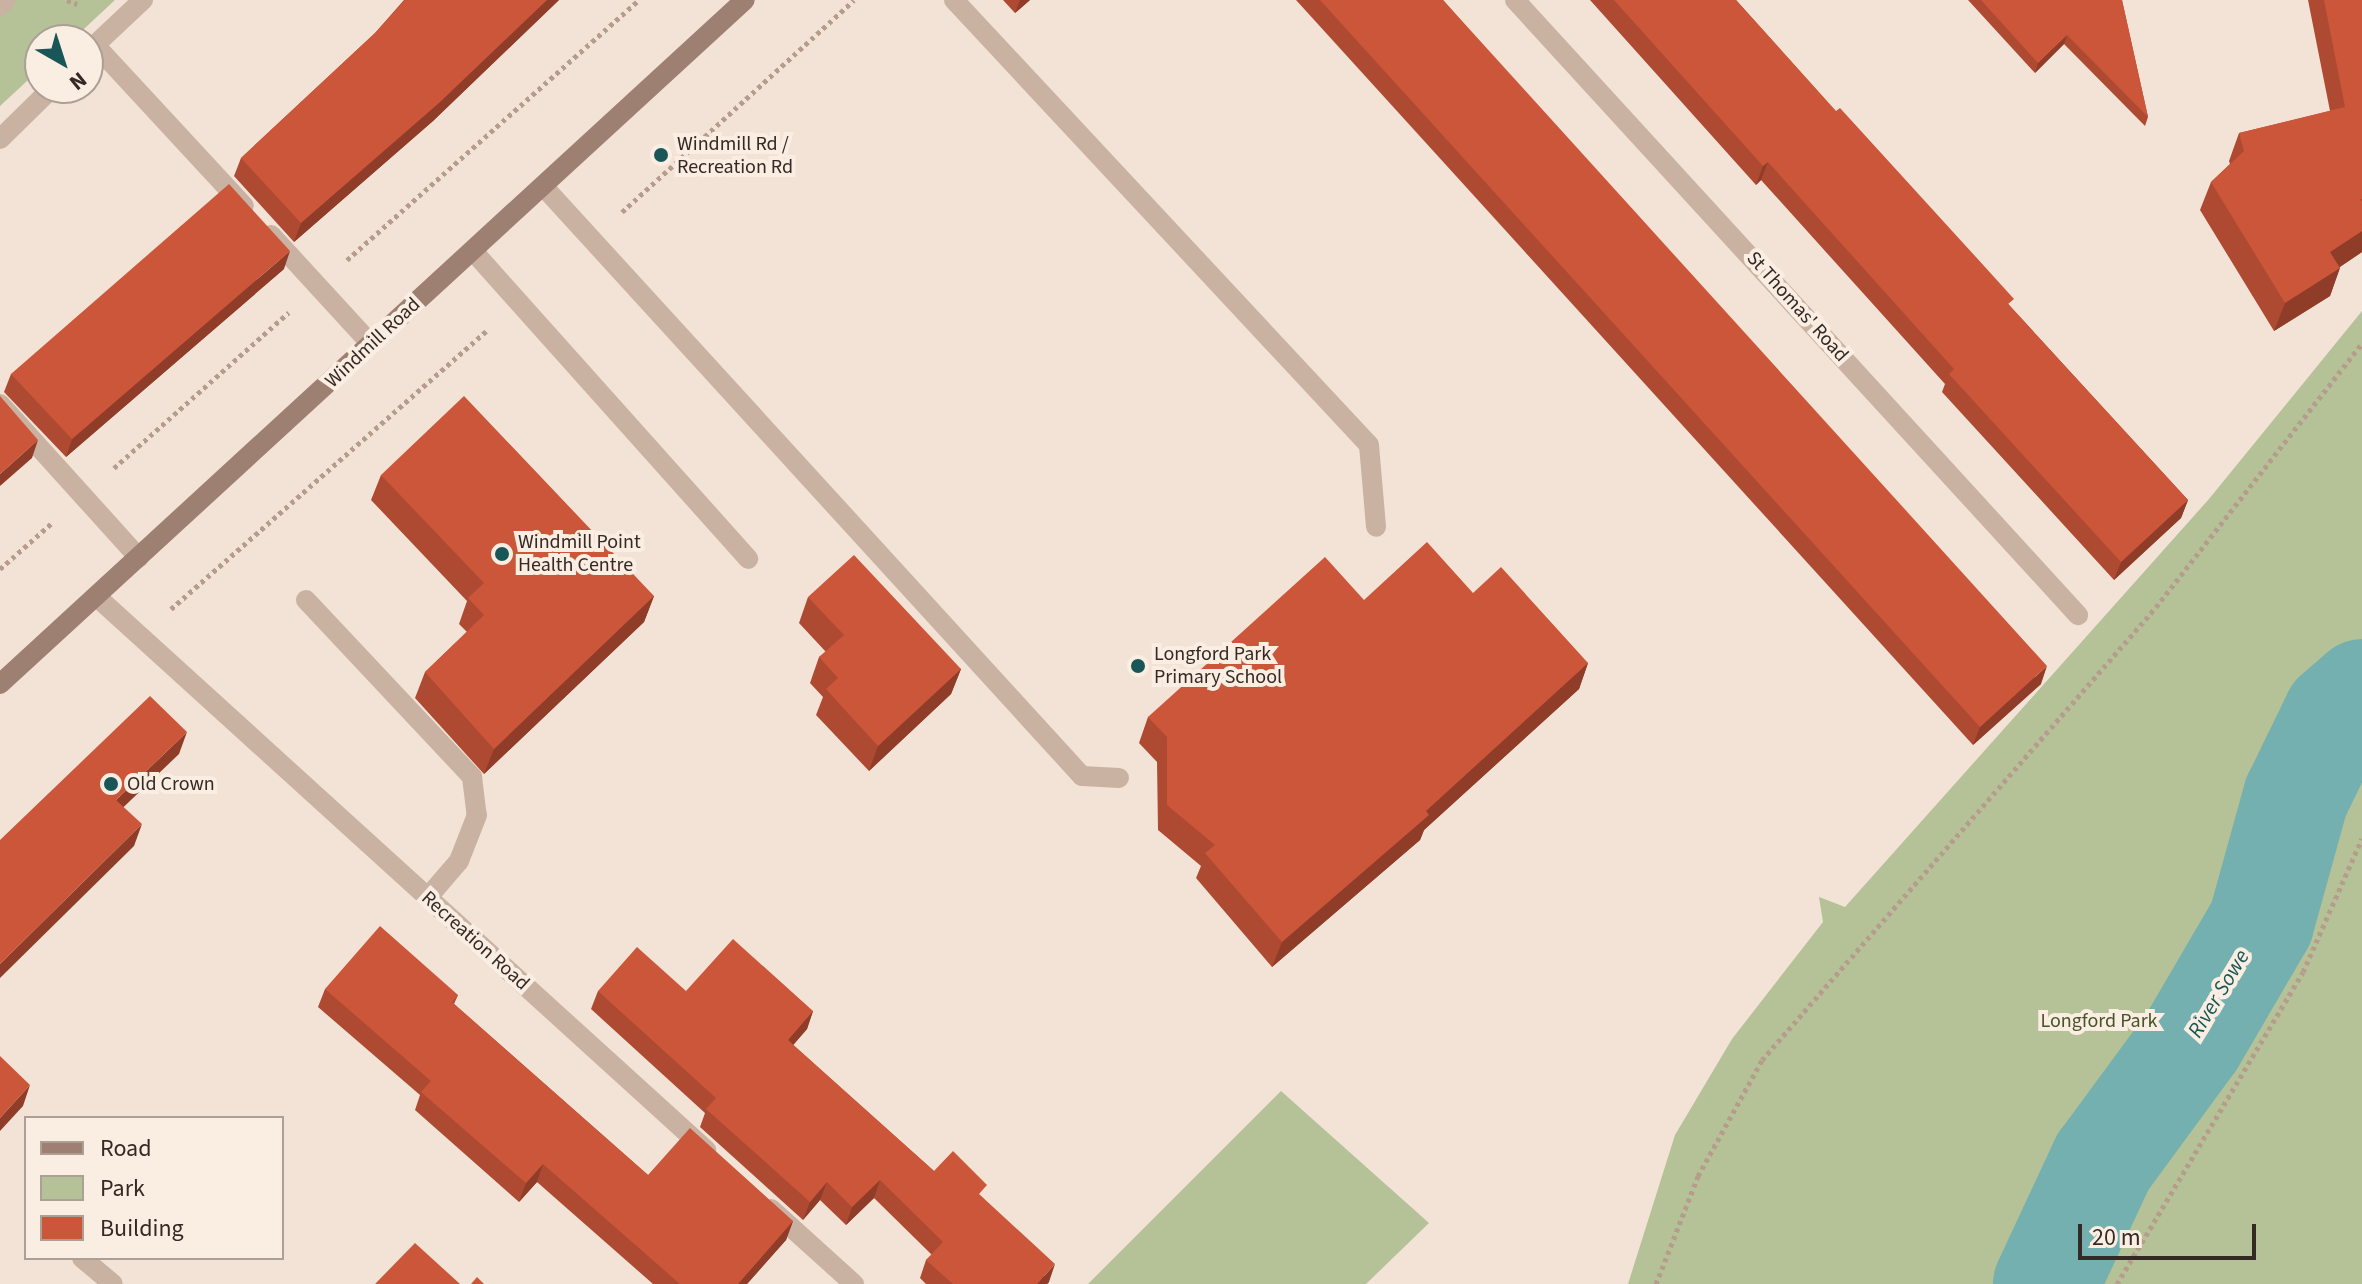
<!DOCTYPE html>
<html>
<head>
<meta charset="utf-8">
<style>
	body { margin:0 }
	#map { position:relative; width:2362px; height:1284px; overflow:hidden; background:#f2e3d6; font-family:"Source Sans 3",sans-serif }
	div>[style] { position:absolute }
	.green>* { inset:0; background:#b5c196 }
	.river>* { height:106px; margin:-53px; padding:0 53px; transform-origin:53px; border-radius:53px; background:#74b0af }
	.path>* { height:5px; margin-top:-2.5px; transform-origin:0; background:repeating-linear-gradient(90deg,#b69c8c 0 4px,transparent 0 8px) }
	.lane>* { height:20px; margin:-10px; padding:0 10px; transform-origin:10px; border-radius:10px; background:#cab2a2 }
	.street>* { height:20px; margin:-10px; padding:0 10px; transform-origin:10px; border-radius:10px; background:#cab2a2 }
	.secondary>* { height:20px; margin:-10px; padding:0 10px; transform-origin:10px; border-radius:10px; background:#9e8073 }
	.wall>* { inset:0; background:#af4a32 }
	.shaded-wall>* { inset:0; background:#8f3c29 }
	.building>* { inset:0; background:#cc563a }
	.dots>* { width:22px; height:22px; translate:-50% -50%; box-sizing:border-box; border:4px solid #faeee2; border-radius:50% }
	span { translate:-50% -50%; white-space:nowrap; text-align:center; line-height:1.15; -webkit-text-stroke:8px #faeee2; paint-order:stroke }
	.poi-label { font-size:20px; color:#342925 }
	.left { translate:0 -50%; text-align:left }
	.street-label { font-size:20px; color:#342925 }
	.park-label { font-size:20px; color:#465427 }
	.water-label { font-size:22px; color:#195657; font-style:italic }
	.legend { position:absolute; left:24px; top:1116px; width:260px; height:144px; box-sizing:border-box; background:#faeee2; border:2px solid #ab9f96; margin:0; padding:10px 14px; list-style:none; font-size:24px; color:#342925 }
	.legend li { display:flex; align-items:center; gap:16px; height:40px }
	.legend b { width:40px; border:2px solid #ab9f96 }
	.north { position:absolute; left:24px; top:24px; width:80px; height:80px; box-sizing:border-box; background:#faeee2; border:2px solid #ab9f96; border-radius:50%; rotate:141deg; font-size:22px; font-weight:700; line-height:32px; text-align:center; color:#342925 }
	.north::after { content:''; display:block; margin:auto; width:28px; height:36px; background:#195657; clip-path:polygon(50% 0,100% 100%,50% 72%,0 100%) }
	.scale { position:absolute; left:2078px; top:1224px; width:178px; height:36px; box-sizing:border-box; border:4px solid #342925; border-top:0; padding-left:10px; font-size:24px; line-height:28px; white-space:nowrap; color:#342925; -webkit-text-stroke:6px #faeee2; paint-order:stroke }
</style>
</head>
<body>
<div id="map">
	<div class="green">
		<i style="clip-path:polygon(0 0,115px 0,72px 40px,40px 40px,40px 69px,0 106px)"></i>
		<i style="clip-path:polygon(2362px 311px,2362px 1284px,1628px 1284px,1675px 1135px,1732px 1039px,1823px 922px,1819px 897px,1845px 907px,2209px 499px)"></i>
		<i style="clip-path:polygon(1281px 1091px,1429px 1223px,1366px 1284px,1088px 1284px)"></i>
	</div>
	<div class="river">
		<i style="left:2046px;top:1284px;width:135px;rotate:-65deg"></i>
		<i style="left:2103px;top:1162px;width:150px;rotate:-53.7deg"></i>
		<i style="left:2192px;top:1041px;width:137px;rotate:-59.7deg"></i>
		<i style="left:2261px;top:923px;width:131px;rotate:-74.5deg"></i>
		<i style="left:2296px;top:797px;width:91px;rotate:-64deg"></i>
		<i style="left:2336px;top:715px;width:35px;rotate:-41deg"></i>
	</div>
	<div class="path">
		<i style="left:67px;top:0;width:11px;rotate:22deg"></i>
		<i style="left:622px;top:212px;width:314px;rotate:-42.4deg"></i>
		<i style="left:347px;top:260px;width:391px;rotate:-41.7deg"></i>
		<i style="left:114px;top:468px;width:234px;rotate:-41.7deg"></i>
		<i style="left:0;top:569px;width:71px;rotate:-41.6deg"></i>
		<i style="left:171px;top:609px;width:422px;rotate:-41.4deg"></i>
		<i style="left:1656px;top:1284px;width:116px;rotate:-68.7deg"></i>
		<i style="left:1698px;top:1176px;width:132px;rotate:-61.1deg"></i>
		<i style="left:1762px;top:1060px;width:600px;rotate:-48.98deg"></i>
		<i style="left:2156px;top:607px;width:335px;rotate:-52deg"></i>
		<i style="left:2117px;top:1284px;width:363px;rotate:-59.2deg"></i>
		<i style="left:2303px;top:972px;width:146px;rotate:-66.2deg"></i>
	</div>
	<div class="lane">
		<i style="left:954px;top:0;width:608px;rotate:47deg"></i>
		<i style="left:1369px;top:445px;width:82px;rotate:85.1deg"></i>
		<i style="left:0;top:6px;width:8px;rotate:-45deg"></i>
		<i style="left:95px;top:45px;width:66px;rotate:-43.2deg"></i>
		<i style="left:88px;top:52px;width:10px;rotate:-45deg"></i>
		<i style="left:95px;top:45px;width:219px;rotate:47.2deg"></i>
		<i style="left:0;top:139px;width:73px;rotate:-44.4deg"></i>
		<i style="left:543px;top:186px;width:799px;rotate:47.59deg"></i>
		<i style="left:1082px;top:776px;width:37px;rotate:3deg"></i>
		<i style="left:271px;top:235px;width:148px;rotate:47.5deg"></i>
		<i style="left:473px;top:251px;width:413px;rotate:48.2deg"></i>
		<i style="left:0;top:404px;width:207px;rotate:47.9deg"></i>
		<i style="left:306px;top:600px;width:243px;rotate:46.8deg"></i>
		<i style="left:472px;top:777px;width:38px;rotate:83deg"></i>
		<i style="left:477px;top:815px;width:49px;rotate:111.4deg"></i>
		<i style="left:459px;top:861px;width:48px;rotate:130.7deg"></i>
		<i style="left:82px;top:1258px;width:40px;rotate:40deg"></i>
	</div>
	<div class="street">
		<i style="left:1515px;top:0;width:834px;rotate:47.53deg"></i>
		<i style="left:97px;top:597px;width:823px;rotate:42.24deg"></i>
		<i style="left:771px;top:1209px;width:112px;rotate:42.1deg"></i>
	</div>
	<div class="secondary">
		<i style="left:0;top:684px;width:1011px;rotate:-42.56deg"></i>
	</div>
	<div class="wall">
		<i style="clip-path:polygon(404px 0,559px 0,433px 121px,294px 242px,234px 176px,241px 158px,375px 33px)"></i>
		<i style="clip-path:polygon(1003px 0,1030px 0,1015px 13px)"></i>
		<i style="clip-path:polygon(1296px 0,1443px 0,2041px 684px,1973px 745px)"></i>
		<i style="clip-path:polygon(1590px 0,1736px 0,2011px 307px,2188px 500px,2181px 518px,2114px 580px,1942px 392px,1945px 384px,1761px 180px,1756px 185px)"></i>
		<i style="clip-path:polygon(1968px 0,2122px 0,2148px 117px,2145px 126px,2064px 44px,2035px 73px)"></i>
		<i style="clip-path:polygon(2308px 0,2362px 0,2362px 252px,2340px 267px,2330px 296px,2274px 331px,2200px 210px,2211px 182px,2230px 164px,2229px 161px,2239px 133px,2330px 111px)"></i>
		<i style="clip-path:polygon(284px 269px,66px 457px,4px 392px,11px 374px)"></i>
		<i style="clip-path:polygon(381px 475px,654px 596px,644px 622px,484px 774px,415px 698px,425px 672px,467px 632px,459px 624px,467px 601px,371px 500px)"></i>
		<i style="clip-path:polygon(1473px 593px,1588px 663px,1579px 689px,1424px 830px,1420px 840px,1272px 967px,1196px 878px,1201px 866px,1158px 830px,1157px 762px,1139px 743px,1148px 717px,1364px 600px)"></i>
		<i style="clip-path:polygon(808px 597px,961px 669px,951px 694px,869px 771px,816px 715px,823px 697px,810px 683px,819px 657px,826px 652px,799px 623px)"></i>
		<i style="clip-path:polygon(325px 989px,458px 995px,454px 1004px,648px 1175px,793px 1221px,786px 1240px,747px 1284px,653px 1284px,537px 1182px,519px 1202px,415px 1110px,420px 1095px,318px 1007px)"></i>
		<i style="clip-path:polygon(598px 991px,686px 991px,813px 1011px,807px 1029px,793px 1045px,934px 1171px,982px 1197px,1049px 1282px,1047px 1284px,926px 1284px,920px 1278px,926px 1260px,932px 1255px,874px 1198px,846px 1225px,820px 1200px,803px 1220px,700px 1127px,705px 1113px,591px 1009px)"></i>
	</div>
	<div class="shaded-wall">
		<i style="clip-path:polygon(547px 0,559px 0,433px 121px,294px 242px,301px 223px)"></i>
		<i style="clip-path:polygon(1020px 0,1030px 0,1015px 13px)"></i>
		<i style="clip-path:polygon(2067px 35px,2064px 44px,2035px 73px,2038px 63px)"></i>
		<i style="clip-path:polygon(1768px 162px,1761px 180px,1756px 185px,1763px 166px)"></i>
		<i style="clip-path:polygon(2362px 231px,2362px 252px,2320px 280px,2330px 252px)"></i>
		<i style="clip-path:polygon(290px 251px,284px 269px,66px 457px,72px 439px)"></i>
		<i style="clip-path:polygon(2340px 268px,2330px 296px,2274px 331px,2285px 303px)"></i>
		<i style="clip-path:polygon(38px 440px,32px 458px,0 486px,0 474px)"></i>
		<i style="clip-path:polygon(2188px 500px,2181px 518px,2114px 580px,2121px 562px)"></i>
		<i style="clip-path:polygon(654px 596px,644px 622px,484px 774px,494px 749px)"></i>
		<i style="clip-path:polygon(1588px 663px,1579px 689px,1424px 830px,1420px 840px,1272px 967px,1282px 942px)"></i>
		<i style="clip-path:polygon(2047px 666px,2041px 684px,1973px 745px,1980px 727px)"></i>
		<i style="clip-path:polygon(961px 669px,951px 694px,869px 771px,878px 746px)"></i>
		<i style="clip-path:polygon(187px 732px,179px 754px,108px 822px,116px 800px)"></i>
		<i style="clip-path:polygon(142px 824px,134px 846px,0 978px,0 964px)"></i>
		<i style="clip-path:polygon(813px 1011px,807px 1029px,782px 1058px,788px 1040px)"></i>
		<i style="clip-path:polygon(30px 1085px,23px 1106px,0 1131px,0 1118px)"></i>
		<i style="clip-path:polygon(543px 1164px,537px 1182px,519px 1202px,526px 1183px)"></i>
		<i style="clip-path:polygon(880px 1180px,874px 1198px,846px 1225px,852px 1207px)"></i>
		<i style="clip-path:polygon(827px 1182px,820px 1200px,803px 1220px,810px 1202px)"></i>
		<i style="clip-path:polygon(793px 1221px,786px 1240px,747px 1284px,738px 1284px)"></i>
		<i style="clip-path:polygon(1055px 1264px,1049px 1282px,1047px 1284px,1037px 1284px)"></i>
	</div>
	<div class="building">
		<i style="clip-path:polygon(405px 0,547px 0,439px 103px,301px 223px,241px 158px,375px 33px)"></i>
		<i style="clip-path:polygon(1320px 0,1443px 0,2047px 666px,1980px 727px)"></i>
		<i style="clip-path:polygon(1614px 0,1736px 0,1836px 111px,1840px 108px,1985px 267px,2014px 299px,2008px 304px,2188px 500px,2121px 562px,1949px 374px,1954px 369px,1768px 162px,1763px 166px)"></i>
		<i style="clip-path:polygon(1981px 0,2122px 0,2148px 117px,2067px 35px,2038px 63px)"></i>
		<i style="clip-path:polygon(2324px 0,2362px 0,2362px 199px,2360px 199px,2362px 202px,2362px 231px,2330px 252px,2340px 268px,2285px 303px,2211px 182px,2244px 151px,2239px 133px,2345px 107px)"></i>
		<i style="clip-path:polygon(229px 184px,290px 251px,72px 439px,11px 374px)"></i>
		<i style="clip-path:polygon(0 396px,38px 440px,0 474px)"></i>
		<i style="clip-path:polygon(464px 396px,654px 596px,494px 749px,425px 672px,484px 615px,468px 598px,484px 583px,381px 475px)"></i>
		<i style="clip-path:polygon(1427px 542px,1473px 593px,1501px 567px,1588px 663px,1426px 811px,1429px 815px,1282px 942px,1205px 853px,1215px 845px,1167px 805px,1167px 737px,1148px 717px,1325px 557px,1364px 600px)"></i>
		<i style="clip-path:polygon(854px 555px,961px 669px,878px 746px,826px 689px,838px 678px,819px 657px,844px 635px,808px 597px)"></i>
		<i style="clip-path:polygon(150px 696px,187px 732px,116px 800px,142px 824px,0 964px,0 840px)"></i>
		<i style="clip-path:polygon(380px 926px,458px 995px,452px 1002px,648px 1175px,690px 1128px,793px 1221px,738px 1284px,680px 1284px,543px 1164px,526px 1183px,421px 1092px,431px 1081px,325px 989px)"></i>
		<i style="clip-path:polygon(733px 939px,813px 1011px,788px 1040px,934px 1171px,953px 1151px,987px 1185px,979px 1194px,1055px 1264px,1037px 1284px,953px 1284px,926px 1260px,943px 1242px,880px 1180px,852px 1207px,827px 1182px,810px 1202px,706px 1109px,716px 1098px,598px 991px,637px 947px,686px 991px)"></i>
		<i style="clip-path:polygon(0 1056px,30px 1085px,0 1118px)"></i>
		<i style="clip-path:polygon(415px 1243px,460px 1284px,375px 1284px)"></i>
		<i style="clip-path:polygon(477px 1277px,484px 1284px,471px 1284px)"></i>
	</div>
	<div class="dots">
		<i style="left:661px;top:155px;background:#195657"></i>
		<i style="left:502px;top:554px;background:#195657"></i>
		<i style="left:1138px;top:666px;background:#195657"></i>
		<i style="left:111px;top:784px;background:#195657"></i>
	</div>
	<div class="poi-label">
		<span class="left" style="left:677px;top:156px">Windmill Rd /<br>Recreation Rd</span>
		<span class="left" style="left:518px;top:554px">Windmill Point<br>Health Centre</span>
		<span class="left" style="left:1154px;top:666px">Longford Park<br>Primary School</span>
		<span class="left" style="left:127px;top:784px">Old Crown</span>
	</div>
	<div class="street-label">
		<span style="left:1797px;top:307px;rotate:48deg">St Thomas' Road</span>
		<span style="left:373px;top:343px;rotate:-43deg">Windmill Road</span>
		<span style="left:475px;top:941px;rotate:42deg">Recreation Road</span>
	</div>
	<div class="park-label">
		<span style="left:2099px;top:1021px">Longford Park</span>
	</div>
	<div class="water-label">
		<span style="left:2219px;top:994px;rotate:-59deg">River Sowe</span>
	</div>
	<ul class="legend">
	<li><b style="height:10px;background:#9e8073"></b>Road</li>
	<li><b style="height:22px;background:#b5c196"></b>Park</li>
	<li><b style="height:22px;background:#cc563a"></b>Building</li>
	</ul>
	<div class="north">N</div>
	<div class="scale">20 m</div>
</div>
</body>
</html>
